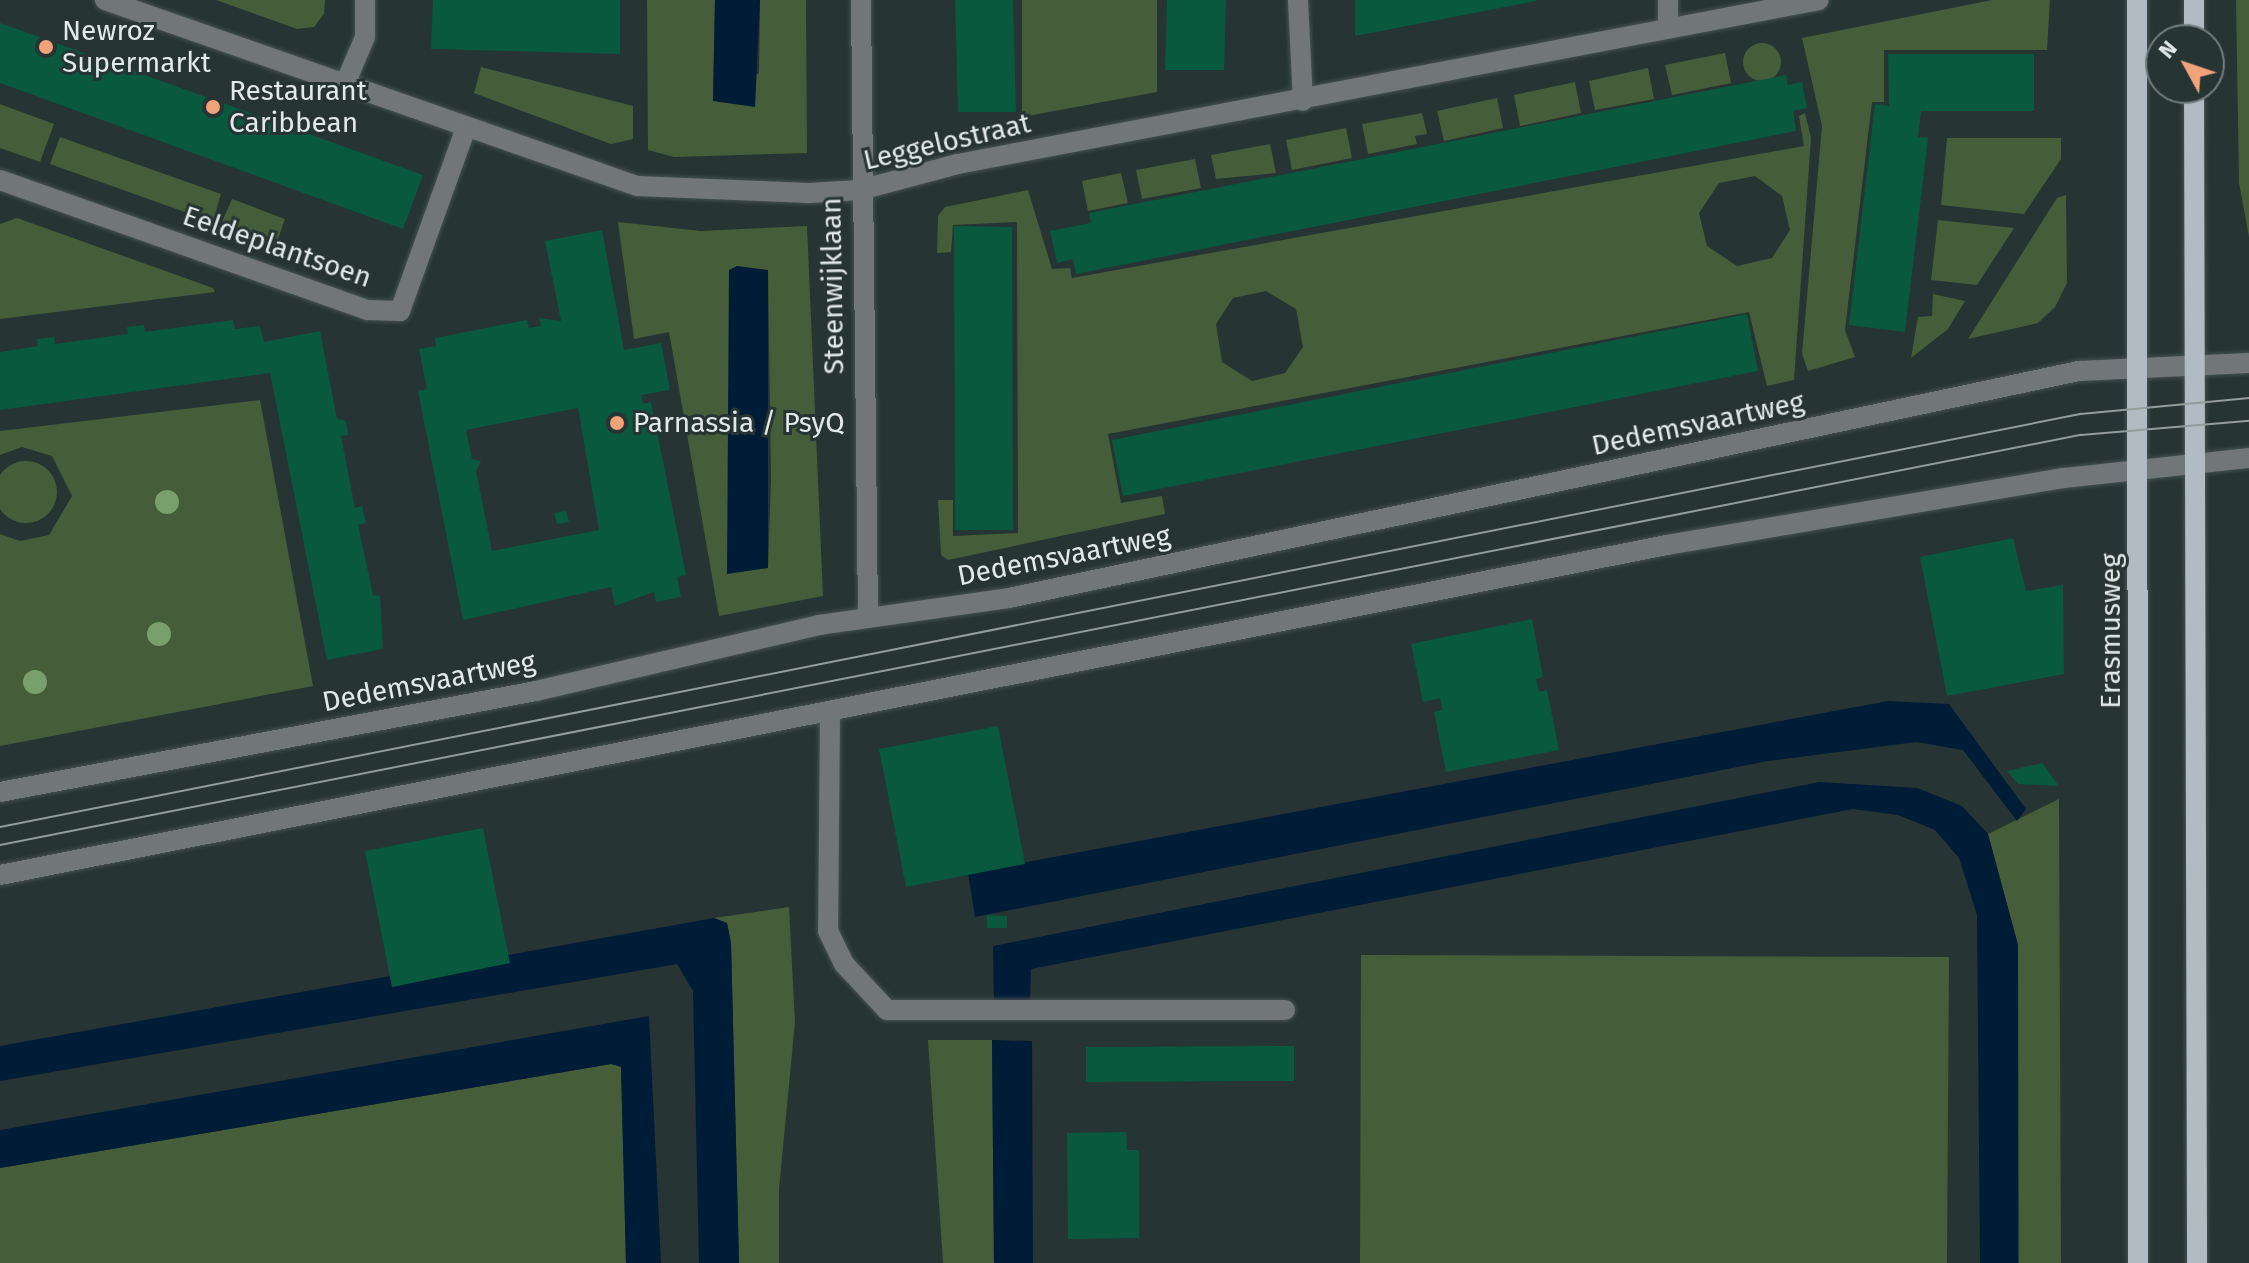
<!DOCTYPE html>
<html>
<head>
<meta charset="utf-8">
<style>
	body { margin:0 }
	#map { position:relative; width:2249px; height:1263px; overflow:hidden; background:#273434; font-family:"Fira Sans",sans-serif }
	div>[style] { position:absolute }
	.green>* { inset:0; background:#455d38 }
	.round { border-radius:50% }
	.water>* { inset:0; background:#001c37 }
	.building>* { inset:0; background:#08593e }
	.roads { filter:drop-shadow(0 0 2px #455151) drop-shadow(0 0 2px #455151) }
	.minor>* { height:20px; margin:-10px; padding:0 10px; transform-origin:10px; border-radius:10px; background:#717779 }
	.major>* { height:20px; margin:-10px; padding:0 10px; transform-origin:10px; border-radius:10px; background:#b0bcc1 }
	.tram>* { height:2px; margin:-1px; padding:0 1px; transform-origin:1px; border-radius:1px; background:#929d9c }
	.trees>* { width:24px; height:24px; margin:-12px; border-radius:50%; background:#789f6c }
	.dots>* { width:22px; height:22px; translate:-50% -50%; box-sizing:border-box; border:4px solid #273434; border-radius:50% }
	span { translate:-50% -50%; white-space:nowrap; text-align:center; line-height:1.15; -webkit-text-stroke:6px #273434; paint-order:stroke }
	.poi-label { font-size:28px; color:#e1eae9 }
	.left { translate:0 -50%; text-align:left }
	.street-label { font-size:28px; color:#e1eae9 }
	.north { position:absolute; left:2145px; top:24px; width:80px; height:80px; box-sizing:border-box; background:#273434; border:2px solid #717d7c; border-radius:50%; rotate:310deg; font-size:22px; font-weight:700; line-height:32px; text-align:center; color:#e1eae9 }
	.north::after { content:''; display:block; margin:auto; width:28px; height:36px; background:#f0a378; clip-path:polygon(50% 0,100% 100%,50% 72%,0 100%) }
</style>
</head>
<body>
<div id="map">
	<div class="green">
		<i style="clip-path:polygon(216px 0,325px 0,324px 14px,314px 27px,297px 29px)"></i>
		<i style="clip-path:polygon(647px 0,715px 0,713px 100px,759px 73px,760px 0,806px 0,807px 153px,674px 157px,648px 150px)"></i>
		<i style="clip-path:polygon(1022px 0,1157px 0,1157px 92px,1022px 117px)"></i>
		<i style="clip-path:polygon(1992px 0,2050px 0,2047px 50px,1884px 50px,1884px 102px,1872px 102px,1845px 330px,1855px 357px,1808px 371px,1802px 354px,1822px 126px,1802px 38px)"></i>
		<i style="clip-path:polygon(2236px 0,2249px 0,2249px 237px,2239px 183px)"></i>
		<i class="round" style="left:1743px;top:43px;width:38px;height:38px"></i>
		<i style="clip-path:polygon(1725px 53px,1731px 83px,1672px 95px,1665px 65px)"></i>
		<i style="clip-path:polygon(481px 67px,633px 106px,633px 139px,611px 144px,474px 93px)"></i>
		<i style="clip-path:polygon(1648px 68px,1654px 99px,1595px 110px,1589px 81px)"></i>
		<i style="clip-path:polygon(1575px 82px,1581px 113px,1520px 126px,1514px 95px)"></i>
		<i style="clip-path:polygon(1497px 98px,1503px 128px,1444px 141px,1437px 111px)"></i>
		<i style="clip-path:polygon(0 104px,54px 124px,40px 162px,0 148px)"></i>
		<i style="clip-path:polygon(1422px 113px,1427px 134px,1415px 136px,1417px 144px,1368px 154px,1362px 124px)"></i>
		<i style="clip-path:polygon(evenodd,1805px 113px,1811px 138px,1794px 380px,1767px 386px,1749px 312px,1108px 434px,1121px 503px,1162px 496px,1165px 514px,948px 560px,941px 555px,938px 500px,953px 500px,953px 536px,1018px 533px,1017px 222px,953px 225px,951px 252px,937px 253px,938px 216px,945px 207px,1028px 190px,1052px 269px,1070px 268px,1072px 278px,1804px 146px,1799px 116px,1805px 113px,1755px 176px,1782px 196px,1790px 230px,1772px 258px,1737px 266px,1707px 246px,1699px 213px,1719px 183px,1755px 176px,1805px 113px,1266px 291px,1296px 309px,1303px 347px,1285px 373px,1252px 381px,1222px 362px,1216px 324px,1233px 298px,1266px 291px)"></i>
		<i style="clip-path:polygon(1346px 128px,1352px 158px,1292px 170px,1286px 140px)"></i>
		<i style="clip-path:polygon(60px 137px,221px 194px,213px 222px,50px 164px)"></i>
		<i style="clip-path:polygon(1947px 138px,2061px 138px,2061px 159px,2024px 214px,1941px 205px)"></i>
		<i style="clip-path:polygon(1270px 144px,1276px 173px,1216px 179px,1211px 155px)"></i>
		<i style="clip-path:polygon(1195px 159px,1201px 188px,1142px 199px,1136px 170px)"></i>
		<i style="clip-path:polygon(1121px 173px,1128px 203px,1088px 211px,1082px 181px)"></i>
		<i style="clip-path:polygon(2066px 195px,2067px 283px,2055px 307px,2038px 323px,1968px 339px,2057px 198px)"></i>
		<i style="clip-path:polygon(232px 199px,285px 219px,276px 245px,221px 224px)"></i>
		<i style="clip-path:polygon(17px 218px,213px 288px,215px 292px,0 319px,0 224px)"></i>
		<i style="clip-path:polygon(1938px 220px,2014px 228px,1977px 285px,1931px 280px)"></i>
		<i style="clip-path:polygon(evenodd,618px 222px,701px 231px,807px 226px,823px 596px,719px 616px,669px 332px,634px 339px,618px 222px,768px 270px,771px 479px,768px 568px,768px 270px)"></i>
		<i style="clip-path:polygon(1933px 294px,1965px 301px,1948px 329px,1911px 358px,1918px 317px,1932px 316px)"></i>
		<i style="clip-path:polygon(260px 400px,313px 686px,0 746px,0 534px,20px 541px,49px 535px,72px 496px,52px 456px,22px 447px,0 455px,0 431px)"></i>
		<i class="round" style="left:-5px;top:461px;width:62px;height:62px"></i>
		<i style="clip-path:polygon(2059px 799px,2061px 1263px,2019px 1263px,2018px 945px,1988px 834px)"></i>
		<i style="clip-path:polygon(789px 907px,795px 1022px,779px 1189px,779px 1263px,739px 1263px,731px 943px,727px 923px,714px 918px)"></i>
		<i style="clip-path:polygon(1361px 955px,1949px 957px,1947px 1263px,1360px 1263px)"></i>
		<i style="clip-path:polygon(928px 1040px,992px 1040px,994px 1263px,943px 1263px)"></i>
		<i style="clip-path:polygon(611px 1064px,621px 1066px,626px 1263px,0 1263px,0 1168px)"></i>
	</div>
	<div class="water">
		<i style="clip-path:polygon(715px 0,760px 0,755px 107px,713px 101px)"></i>
		<i style="clip-path:polygon(737px 266px,768px 270px,768px 568px,727px 574px,729px 270px)"></i>
		<i style="clip-path:polygon(1888px 701px,1949px 704px,2026px 809px,2017px 821px,1963px 750px,1916px 742px,1768px 761px,975px 917px,968px 873px)"></i>
		<i style="clip-path:polygon(1819px 782px,1917px 788px,1962px 806px,1988px 834px,2018px 945px,2018px 1263px,1980px 1263px,1977px 915px,1959px 858px,1935px 830px,1898px 815px,1853px 809px,1031px 969px,1030px 1002px,994px 1002px,993px 946px)"></i>
		<i style="clip-path:polygon(714px 918px,727px 923px,731px 943px,739px 1263px,699px 1263px,693px 991px,677px 964px,0 1081px,0 1046px)"></i>
		<i style="clip-path:polygon(649px 1016px,661px 1263px,626px 1263px,621px 1067px,611px 1064px,0 1168px,0 1130px)"></i>
		<i style="clip-path:polygon(992px 1040px,1032px 1041px,1033px 1263px,994px 1263px)"></i>
	</div>
	<div class="building">
		<i style="clip-path:polygon(433px 0,620px 0,620px 54px,431px 49px)"></i>
		<i style="clip-path:polygon(955px 0,1013px 0,1016px 112px,958px 112px)"></i>
		<i style="clip-path:polygon(1167px 0,1226px 0,1224px 70px,1165px 70px)"></i>
		<i style="clip-path:polygon(1355px 0,1536px 0,1536px 1px,1355px 36px)"></i>
		<i style="clip-path:polygon(0 23px,423px 175px,403px 229px,0 83px)"></i>
		<i style="clip-path:polygon(1888px 54px,2034px 54px,2034px 111px,1921px 111px,1918px 137px,1928px 138px,1905px 332px,1849px 325px,1875px 104px,1889px 106px)"></i>
		<i style="clip-path:polygon(1786px 75px,1788px 85px,1802px 82px,1807px 108px,1793px 111px,1796px 131px,1076px 274px,1073px 259px,1057px 263px,1050px 231px,1091px 223px,1089px 213px)"></i>
		<i style="clip-path:polygon(954px 226px,1012px 227px,1013px 530px,955px 530px)"></i>
		<i style="clip-path:polygon(evenodd,602px 230px,624px 350px,661px 343px,670px 390px,641px 395px,643px 404px,651px 402px,686px 575px,677px 577px,681px 597px,656px 602px,654px 592px,615px 606px,611px 587px,463px 620px,418px 391px,427px 389px,419px 349px,436px 346px,435px 338px,527px 320px,529px 328px,541px 326px,539px 318px,561px 321px,545px 241px,602px 230px,578px 408px,599px 530px,492px 551px,476px 471px,481px 461px,472px 459px,466px 430px,578px 408px)"></i>
		<i style="clip-path:polygon(1747px 314px,1758px 371px,1123px 496px,1112px 440px)"></i>
		<i style="clip-path:polygon(233px 320px,235px 329px,260px 326px,264px 342px,320px 331px,337px 419px,346px 421px,348px 435px,341px 436px,355px 508px,362px 506px,366px 523px,358px 525px,373px 595px,380px 596px,383px 649px,327px 660px,270px 373px,0 410px,0 352px,38px 346px,37px 339px,54px 337px,55px 344px,128px 334px,127px 327px,144px 325px,145px 332px)"></i>
		<i style="clip-path:polygon(566px 511px,569px 522px,557px 524px,554px 513px)"></i>
		<i style="clip-path:polygon(2013px 538px,2026px 591px,2063px 585px,2064px 674px,1947px 696px,1920px 557px)"></i>
		<i style="clip-path:polygon(1532px 619px,1543px 677px,1536px 679px,1539px 692px,1547px 690px,1559px 750px,1446px 772px,1434px 712px,1442px 710px,1440px 698px,1423px 702px,1411px 644px)"></i>
		<i style="clip-path:polygon(998px 726px,1025px 864px,906px 887px,879px 749px)"></i>
		<i style="clip-path:polygon(2042px 763px,2059px 786px,2018px 784px,2007px 771px)"></i>
		<i style="clip-path:polygon(483px 828px,510px 963px,392px 987px,365px 851px)"></i>
		<i style="clip-path:polygon(987px 915px,1007px 916px,1007px 928px,987px 928px)"></i>
		<i style="clip-path:polygon(1294px 1046px,1294px 1081px,1086px 1082px,1086px 1047px)"></i>
		<i style="clip-path:polygon(1126px 1132px,1127px 1150px,1139px 1150px,1139px 1238px,1068px 1239px,1067px 1133px)"></i>
	</div>
	<div class="roads">
		<div class="minor">
			<i style="left:105px;top:0;width:564px;rotate:19.27deg"></i>
			<i style="left:637px;top:186px;width:172px;rotate:2.3deg"></i>
			<i style="left:809px;top:193px;width:51px;rotate:-3.4deg"></i>
			<i style="left:860px;top:190px;width:101px;rotate:-14.9deg"></i>
			<i style="left:958px;top:164px;width:876px;rotate:-10.78deg"></i>
			<i style="left:861px;top:0;width:618px;rotate:89.35deg"></i>
			<i style="left:1298px;top:0;width:101px;rotate:87.2deg"></i>
			<i style="left:1668px;top:28px;width:28px;rotate:-90deg"></i>
			<i style="left:345px;top:84px;width:51px;rotate:-66.9deg"></i>
			<i style="left:365px;top:37px;width:37px;rotate:-90deg"></i>
			<i style="left:0;top:180px;width:390px;rotate:19.5deg"></i>
			<i style="left:368px;top:310px;width:32px;rotate:2deg"></i>
			<i style="left:400px;top:311px;width:195px;rotate:-70.2deg"></i>
			<i style="left:830px;top:715px;width:216px;rotate:90.5deg"></i>
			<i style="left:828px;top:931px;width:37px;rotate:64deg"></i>
			<i style="left:844px;top:964px;width:63px;rotate:46.9deg"></i>
			<i style="left:887px;top:1010px;width:398px"></i>
			<i style="left:0;top:792px;width:545px;rotate:-10.67deg"></i>
			<i style="left:536px;top:691px;width:291px;rotate:-13.1deg"></i>
			<i style="left:819px;top:625px;width:192px;rotate:-8.1deg"></i>
			<i style="left:1009px;top:598px;width:1094px;rotate:-11.98deg"></i>
			<i style="left:2079px;top:371px;width:170px;rotate:-2.7deg"></i>
			<i style="left:0;top:875px;width:1699px;rotate:-11.2deg"></i>
			<i style="left:1667px;top:545px;width:403px;rotate:-9.6deg"></i>
			<i style="left:2064px;top:478px;width:186px;rotate:-6.2deg"></i>
		</div>
		<div class="major">
			<i style="left:2137px;top:0;width:1263px;rotate:89.95deg"></i>
			<i style="left:2194px;top:0;width:40px;rotate:90deg"></i>
			<i style="left:2194px;top:88px;width:1175px;rotate:89.85deg"></i>
		</div>
	</div>
	<div class="tram">
		<i style="left:0;top:827px;width:2122px;rotate:-11.23deg"></i>
		<i style="left:2081px;top:414px;width:169px;rotate:-5.4deg"></i>
		<i style="left:0;top:845px;width:2121px;rotate:-11.15deg"></i>
		<i style="left:2081px;top:435px;width:169px;rotate:-4.8deg"></i>
	</div>
	<div class="trees">
		<i style="left:167px;top:502px"></i>
		<i style="left:159px;top:634px"></i>
		<i style="left:35px;top:682px"></i>
	</div>
	<div class="dots">
		<i style="left:46px;top:47px;background:#f0a378"></i>
		<i style="left:213px;top:107px;background:#f0a378"></i>
		<i style="left:617px;top:423px;background:#f0a378"></i>
	</div>
	<div class="poi-label">
		<span class="left" style="left:62px;top:47px">Newroz<br>Supermarkt</span>
		<span class="left" style="left:229px;top:107px">Restaurant<br>Caribbean</span>
		<span class="left" style="left:633px;top:423px">Parnassia / PsyQ</span>
	</div>
	<div class="street-label">
		<span style="left:947px;top:142px;rotate:-13deg">Leggelostraat</span>
		<span style="left:277px;top:247px;rotate:19deg">Eeldeplantsoen</span>
		<span style="left:833px;top:286px;rotate:-91deg">Steenwijklaan</span>
		<span style="left:1698px;top:424px;rotate:-12deg">Dedemsvaartweg</span>
		<span style="left:1064px;top:556px;rotate:-11deg">Dedemsvaartweg</span>
		<span style="left:2111px;top:631px;rotate:-90deg">Erasmusweg</span>
		<span style="left:429px;top:682px;rotate:-11deg">Dedemsvaartweg</span>
	</div>
	<div class="north">N</div>
</div>
</body>
</html>
